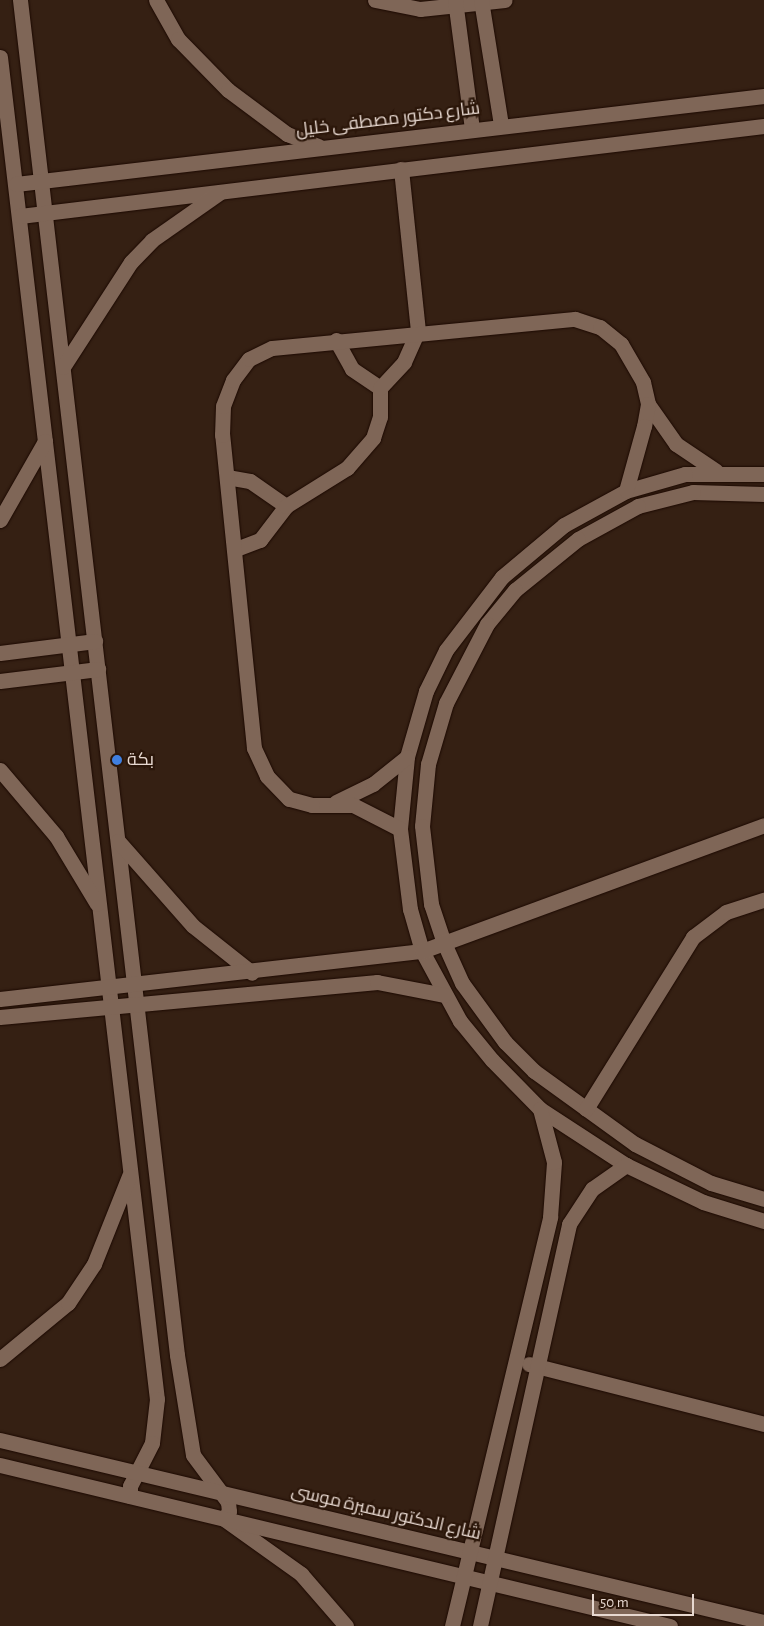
<!DOCTYPE html>
<html>
<head>
<meta charset="utf-8">
<style>
	body { margin:0 }
	#map { position:relative; width:764px; height:1626px; overflow:hidden; background:#352013; font-family:"Alegreya Sans",Cairo,sans-serif }
	div>[style] { position:absolute }
	.roads { filter:drop-shadow(0 0 1px #1c0901) drop-shadow(0 0 1px #1c0901) }
	.minor>* { height:15px; margin:-7.5px; padding:0 7.5px; transform-origin:7.5px; border-radius:7.5px; background:#7f6657 }
	.dots>* { width:14px; height:14px; translate:-50% -50%; box-sizing:border-box; border:2px solid #2b1609; border-radius:50% }
	span { translate:-50% -50%; white-space:nowrap; text-align:center; line-height:1.15; -webkit-text-stroke:4.5px #2b1609; paint-order:stroke }
	.street-label { font-size:18px; color:#e7d8d0 }
	.poi-label { font-size:18px; color:#e7d8d0 }
	.left { translate:0 -50%; text-align:left }
	.scale { position:absolute; left:592px; top:1594px; width:102px; height:22px; box-sizing:border-box; border:2px solid #e7d8d0; border-top:0; padding-left:6px; font-size:15px; line-height:18px; white-space:nowrap; color:#e7d8d0; -webkit-text-stroke:4px #2b1609; paint-order:stroke }
</style>
</head>
<body>
<div id="map">
	<div class="roads">
		<div class="minor">
			<i style="left:20px;top:0;width:1364px;rotate:83.39deg"></i>
			<i style="left:177px;top:1355px;width:101px;rotate:80.9deg"></i>
			<i style="left:193px;top:1455px;width:59px;rotate:53.3deg"></i>
			<i style="left:228px;top:1502px;width:9px;rotate:84deg"></i>
			<i style="left:229px;top:1511px;width:9px;rotate:122deg"></i>
			<i style="left:224px;top:1519px;width:95px;rotate:35.5deg"></i>
			<i style="left:301px;top:1574px;width:69px;rotate:49.1deg"></i>
			<i style="left:156px;top:0;width:45px;rotate:60.6deg"></i>
			<i style="left:178px;top:39px;width:71px;rotate:45.6deg"></i>
			<i style="left:228px;top:90px;width:74px;rotate:36.7deg"></i>
			<i style="left:287px;top:134px;width:34px;rotate:21deg"></i>
			<i style="left:375px;top:0;width:46px;rotate:11.3deg"></i>
			<i style="left:420px;top:9px;width:85px;rotate:-6deg"></i>
			<i style="left:455px;top:0;width:130px;rotate:82.5deg"></i>
			<i style="left:481px;top:0;width:127px;rotate:80.9deg"></i>
			<i style="left:0;top:57px;width:1351px;rotate:83.33deg"></i>
			<i style="left:157px;top:1399px;width:44px;rotate:96.5deg"></i>
			<i style="left:152px;top:1443px;width:48px;rotate:117.1deg"></i>
			<i style="left:130px;top:1486px;width:10px;rotate:90deg"></i>
			<i style="left:16px;top:184px;width:753px;rotate:-6.71deg"></i>
			<i style="left:20px;top:216px;width:749px;rotate:-6.9deg"></i>
			<i style="left:336px;top:340px;width:33px;rotate:61deg"></i>
			<i style="left:352px;top:369px;width:34px;rotate:34deg"></i>
			<i style="left:63px;top:367px;width:125px;rotate:-57.1deg"></i>
			<i style="left:131px;top:262px;width:30px;rotate:-46deg"></i>
			<i style="left:152px;top:240px;width:82px;rotate:-35deg"></i>
			<i style="left:648px;top:404px;width:49px;rotate:55deg"></i>
			<i style="left:676px;top:444px;width:48px;rotate:34deg"></i>
			<i style="left:764px;top:474px;width:79px;rotate:180deg"></i>
			<i style="left:685px;top:474px;width:61px;rotate:163.9deg"></i>
			<i style="left:626px;top:491px;width:71px;rotate:151.3deg"></i>
			<i style="left:564px;top:525px;width:81px;rotate:140deg"></i>
			<i style="left:502px;top:577px;width:92px;rotate:127.5deg"></i>
			<i style="left:446px;top:650px;width:46px;rotate:116deg"></i>
			<i style="left:426px;top:691px;width:69px;rotate:106.1deg"></i>
			<i style="left:407px;top:757px;width:72px;rotate:95.6deg"></i>
			<i style="left:400px;top:829px;width:81px;rotate:82.9deg"></i>
			<i style="left:410px;top:909px;width:44px;rotate:74.1deg"></i>
			<i style="left:422px;top:951px;width:80px;rotate:61.5deg"></i>
			<i style="left:460px;top:1021px;width:50px;rotate:50.6deg"></i>
			<i style="left:492px;top:1060px;width:69px;rotate:45.6deg"></i>
			<i style="left:540px;top:1109px;width:103px;rotate:33.1deg"></i>
			<i style="left:626px;top:1165px;width:85px;rotate:25.7deg"></i>
			<i style="left:703px;top:1202px;width:64px;rotate:17.3deg"></i>
			<i style="left:227px;top:477px;width:23px;rotate:10deg"></i>
			<i style="left:250px;top:481px;width:44px;rotate:34.8deg"></i>
			<i style="left:764px;top:494px;width:71px;rotate:-178.4deg"></i>
			<i style="left:693px;top:492px;width:57px;rotate:165.7deg"></i>
			<i style="left:638px;top:506px;width:68px;rotate:151.2deg"></i>
			<i style="left:578px;top:539px;width:81px;rotate:141deg"></i>
			<i style="left:515px;top:590px;width:44px;rotate:129.5deg"></i>
			<i style="left:487px;top:624px;width:89px;rotate:117.4deg"></i>
			<i style="left:446px;top:703px;width:64px;rotate:106.4deg"></i>
			<i style="left:428px;top:764px;width:62px;rotate:95.5deg"></i>
			<i style="left:422px;top:826px;width:79px;rotate:83.4deg"></i>
			<i style="left:431px;top:904px;width:41px;rotate:71.6deg"></i>
			<i style="left:444px;top:943px;width:44px;rotate:65.8deg"></i>
			<i style="left:462px;top:983px;width:73px;rotate:53.9deg"></i>
			<i style="left:505px;top:1042px;width:41px;rotate:45deg"></i>
			<i style="left:534px;top:1071px;width:125px;rotate:35.9deg"></i>
			<i style="left:635px;top:1144px;width:85px;rotate:27.2deg"></i>
			<i style="left:711px;top:1183px;width:55px;rotate:16.8deg"></i>
			<i style="left:0;top:520px;width:91px;rotate:-60.3deg"></i>
			<i style="left:236px;top:549px;width:26px;rotate:-21deg"></i>
			<i style="left:260px;top:540px;width:43px;rotate:-52.6deg"></i>
			<i style="left:286px;top:506px;width:72px;rotate:-31.9deg"></i>
			<i style="left:347px;top:468px;width:40px;rotate:-49deg"></i>
			<i style="left:373px;top:438px;width:22px;rotate:-72deg"></i>
			<i style="left:380px;top:417px;width:29px;rotate:-90deg"></i>
			<i style="left:380px;top:388px;width:35px;rotate:-47deg"></i>
			<i style="left:404px;top:362px;width:34px;rotate:-66deg"></i>
			<i style="left:418px;top:331px;width:163px;rotate:-96deg"></i>
			<i style="left:0;top:653px;width:96px;rotate:-7.2deg"></i>
			<i style="left:0;top:681px;width:99px;rotate:-7deg"></i>
			<i style="left:0;top:770px;width:87px;rotate:49.7deg"></i>
			<i style="left:56px;top:836px;width:79px;rotate:58.9deg"></i>
			<i style="left:336px;top:802px;width:41px;rotate:-25.9deg"></i>
			<i style="left:373px;top:784px;width:43px;rotate:-38.5deg"></i>
			<i style="left:400px;top:829px;width:53px;rotate:-152.9deg"></i>
			<i style="left:353px;top:805px;width:41px;rotate:180deg"></i>
			<i style="left:312px;top:805px;width:24px;rotate:-165deg"></i>
			<i style="left:289px;top:799px;width:32px;rotate:-134deg"></i>
			<i style="left:267px;top:776px;width:31px;rotate:-115deg"></i>
			<i style="left:254px;top:748px;width:315px;rotate:-95.8deg"></i>
			<i style="left:222px;top:435px;width:29px;rotate:-88deg"></i>
			<i style="left:223px;top:406px;width:28px;rotate:-69deg"></i>
			<i style="left:233px;top:380px;width:26px;rotate:-53deg"></i>
			<i style="left:249px;top:359px;width:25px;rotate:-26deg"></i>
			<i style="left:272px;top:348px;width:304px;rotate:-5.5deg"></i>
			<i style="left:575px;top:319px;width:26px;rotate:18deg"></i>
			<i style="left:600px;top:327px;width:27px;rotate:39deg"></i>
			<i style="left:621px;top:344px;width:44px;rotate:59.9deg"></i>
			<i style="left:643px;top:382px;width:23px;rotate:77deg"></i>
			<i style="left:648px;top:404px;width:22px;rotate:100deg"></i>
			<i style="left:644px;top:426px;width:67px;rotate:105.5deg"></i>
			<i style="left:118px;top:841px;width:113px;rotate:48.6deg"></i>
			<i style="left:193px;top:926px;width:75px;rotate:38.5deg"></i>
			<i style="left:0;top:999px;width:425px;rotate:-6.5deg"></i>
			<i style="left:422px;top:951px;width:364px;rotate:-20.2deg"></i>
			<i style="left:0;top:1017px;width:379px;rotate:-5.3deg"></i>
			<i style="left:377px;top:982px;width:68px;rotate:11deg"></i>
			<i style="left:586px;top:1109px;width:203px;rotate:-58.1deg"></i>
			<i style="left:693px;top:937px;width:41px;rotate:-37.1deg"></i>
			<i style="left:726px;top:912px;width:40px;rotate:-18deg"></i>
			<i style="left:0;top:1359px;width:88px;rotate:-39.5deg"></i>
			<i style="left:68px;top:1303px;width:47px;rotate:-56.3deg"></i>
			<i style="left:94px;top:1264px;width:95px;rotate:-68.3deg"></i>
			<i style="left:529px;top:1364px;width:243px;rotate:14.3deg"></i>
			<i style="left:0;top:1440px;width:785px;rotate:13.4deg"></i>
			<i style="left:0;top:1465px;width:689px;rotate:13.51deg"></i>
			<i style="left:452px;top:1626px;width:421px;rotate:-76.5deg"></i>
			<i style="left:550px;top:1217px;width:55px;rotate:-85.8deg"></i>
			<i style="left:554px;top:1162px;width:55px;rotate:-104.8deg"></i>
			<i style="left:480px;top:1626px;width:412px;rotate:-77.5deg"></i>
			<i style="left:569px;top:1224px;width:42px;rotate:-56.7deg"></i>
			<i style="left:592px;top:1189px;width:42px;rotate:-35.2deg"></i>
		</div>
	</div>
	<div class="dots">
		<i style="left:117px;top:760px;background:#3f7fe0"></i>
	</div>
	<div class="street-label">
		<span style="left:388px;top:120px;rotate:-7deg">شارع دكتور مصطفى خليل</span>
		<span style="left:386px;top:1513px;rotate:13deg">شارع الدكتور سميرة موسى</span>
	</div>
	<div class="poi-label">
		<span class="left" style="left:127px;top:760px">بكة</span>
	</div>
	<div class="scale">50 m</div>
</div>
</body>
</html>
